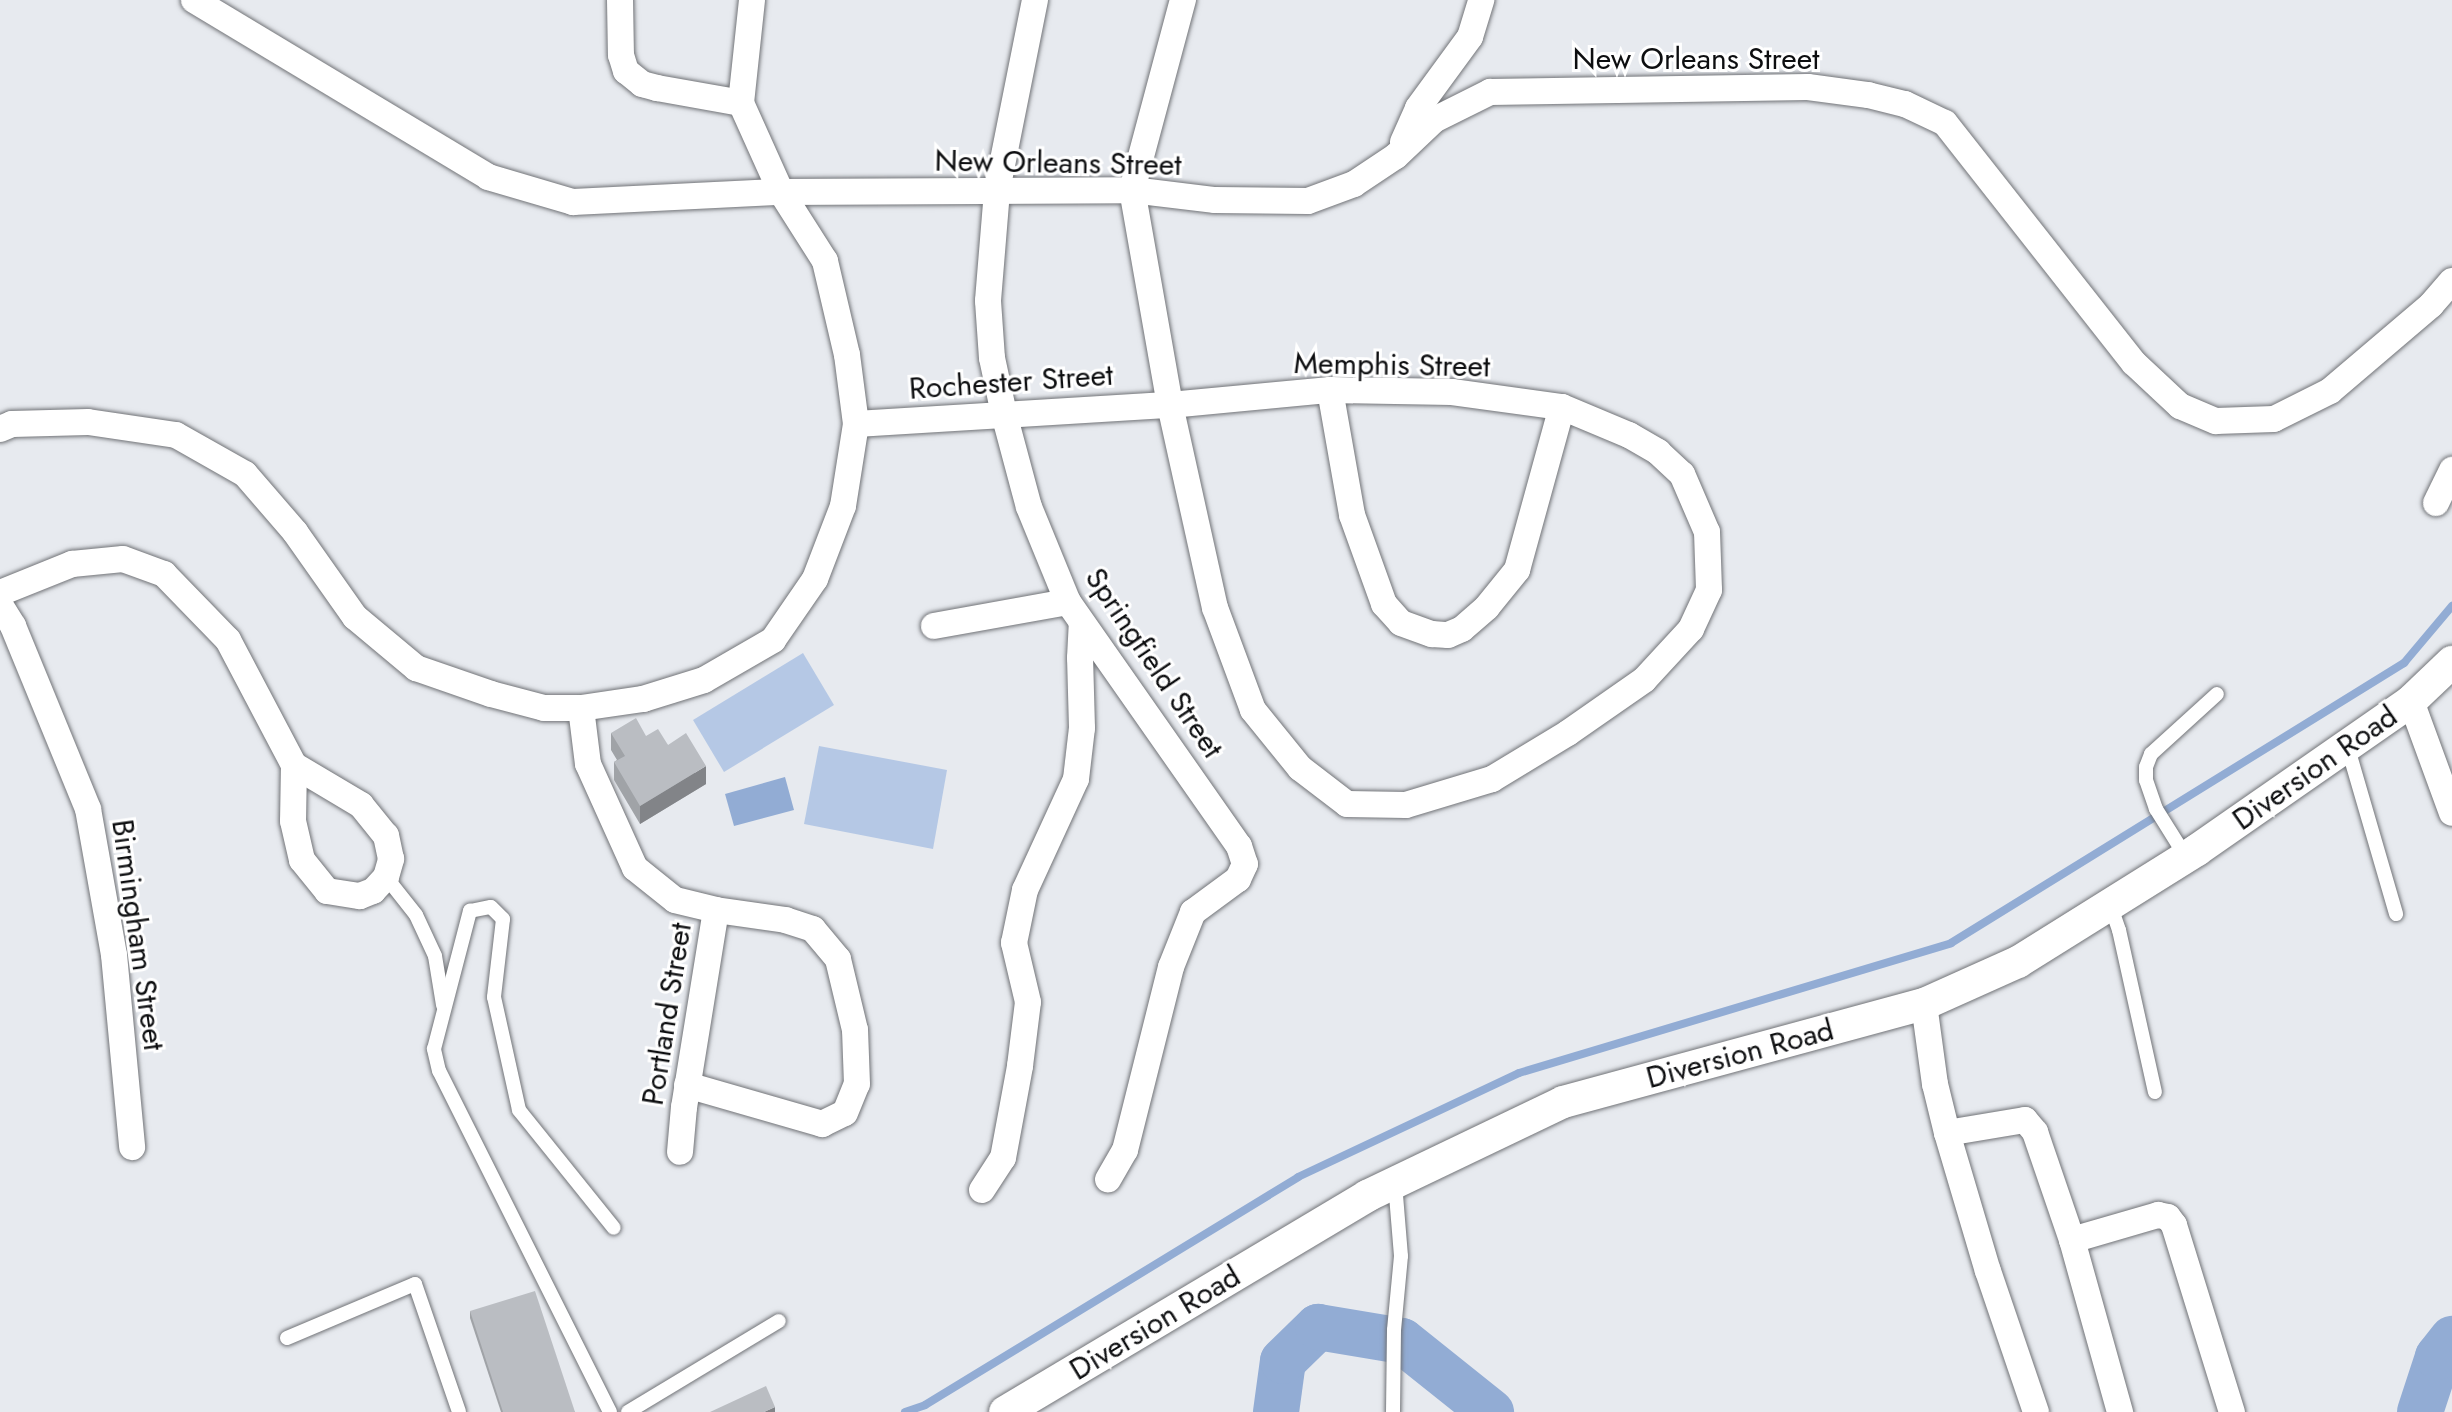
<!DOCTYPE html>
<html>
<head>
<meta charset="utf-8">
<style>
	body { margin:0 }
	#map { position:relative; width:2452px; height:1412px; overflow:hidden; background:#e7eaef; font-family:Jost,sans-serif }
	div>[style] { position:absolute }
	.green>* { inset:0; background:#b5c8e5 }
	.water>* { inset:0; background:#92acd4 }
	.stream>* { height:8px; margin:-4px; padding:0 4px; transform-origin:4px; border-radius:4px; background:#92acd4 }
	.river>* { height:46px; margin:-23px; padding:0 23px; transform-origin:23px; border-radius:23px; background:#92acd4 }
	.roads { filter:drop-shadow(0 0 2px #717377) drop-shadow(0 0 2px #717377) }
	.service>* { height:14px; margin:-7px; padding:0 7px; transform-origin:7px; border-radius:7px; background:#fff }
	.minor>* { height:26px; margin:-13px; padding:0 13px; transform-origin:13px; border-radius:13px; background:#fff }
	.tertiary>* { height:32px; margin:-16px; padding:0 16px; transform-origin:16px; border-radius:16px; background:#fff }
	.wall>* { inset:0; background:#a0a3a7 }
	.shaded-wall>* { inset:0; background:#828488 }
	.building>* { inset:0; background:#babdc2 }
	span { translate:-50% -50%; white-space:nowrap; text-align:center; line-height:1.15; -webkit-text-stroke:6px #fff; paint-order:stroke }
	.street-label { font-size:30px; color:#0d0e10 }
</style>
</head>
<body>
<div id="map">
	<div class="green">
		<i style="clip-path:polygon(803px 653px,834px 705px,724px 772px,693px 720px)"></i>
		<i style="clip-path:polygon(819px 746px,947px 770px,933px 849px,804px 824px)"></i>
	</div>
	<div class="water">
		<i style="clip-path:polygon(785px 777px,794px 810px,734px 826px,725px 794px)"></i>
	</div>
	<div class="stream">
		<i style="left:905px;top:1412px;width:21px;rotate:-19deg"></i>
		<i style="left:925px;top:1405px;width:437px;rotate:-31.4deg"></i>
		<i style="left:1298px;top:1177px;width:244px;rotate:-25.2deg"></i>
		<i style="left:1519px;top:1073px;width:451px;rotate:-16.7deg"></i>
		<i style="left:1951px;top:943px;width:533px;rotate:-31.72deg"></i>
		<i style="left:2404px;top:663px;width:75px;rotate:-49.9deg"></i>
	</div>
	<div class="river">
		<i style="left:1276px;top:1412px;width:51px;rotate:-82.2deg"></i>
		<i style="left:1283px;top:1361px;width:49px;rotate:-44.2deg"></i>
		<i style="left:1318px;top:1327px;width:85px;rotate:9.5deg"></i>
		<i style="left:1402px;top:1341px;width:114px;rotate:38.6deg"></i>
		<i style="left:2420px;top:1412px;width:58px;rotate:-71.9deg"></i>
		<i style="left:2438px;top:1357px;width:23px;rotate:-52deg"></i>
	</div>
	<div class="roads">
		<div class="service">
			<i style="left:2347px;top:745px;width:176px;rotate:73.8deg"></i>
			<i style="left:2186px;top:857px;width:57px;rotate:-122deg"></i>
			<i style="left:2156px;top:809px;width:31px;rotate:-109deg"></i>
			<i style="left:2146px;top:780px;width:13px;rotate:-90deg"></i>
			<i style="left:2146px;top:767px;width:14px;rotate:-69deg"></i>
			<i style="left:2151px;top:754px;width:89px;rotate:-42.3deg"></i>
			<i style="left:386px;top:877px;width:48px;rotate:51.7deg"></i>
			<i style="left:416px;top:915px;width:45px;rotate:65.1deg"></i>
			<i style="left:435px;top:956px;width:50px;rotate:80.7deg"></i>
			<i style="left:2110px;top:904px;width:28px;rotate:71deg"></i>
			<i style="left:2119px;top:930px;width:166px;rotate:77.5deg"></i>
			<i style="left:287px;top:1338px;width:139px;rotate:-22.9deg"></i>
			<i style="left:415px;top:1284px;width:135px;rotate:71deg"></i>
			<i style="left:610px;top:1412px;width:381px;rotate:-116.6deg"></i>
			<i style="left:439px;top:1071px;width:23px;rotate:-103deg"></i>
			<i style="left:434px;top:1049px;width:143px;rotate:-75.4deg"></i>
			<i style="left:470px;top:911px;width:21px;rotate:-11deg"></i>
			<i style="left:491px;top:907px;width:17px;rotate:45deg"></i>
			<i style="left:503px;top:919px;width:79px;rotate:96.6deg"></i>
			<i style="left:494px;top:997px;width:116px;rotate:77.5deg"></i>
			<i style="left:519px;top:1110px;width:151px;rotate:51.2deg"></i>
			<i style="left:628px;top:1412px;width:176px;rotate:-31.1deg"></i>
			<i style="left:1393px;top:1412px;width:82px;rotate:-89.3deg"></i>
			<i style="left:1394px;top:1330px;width:74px;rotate:-84.6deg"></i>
			<i style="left:1401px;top:1256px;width:73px;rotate:-94.7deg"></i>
		</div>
		<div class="minor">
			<i style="left:194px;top:0;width:343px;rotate:31deg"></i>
			<i style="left:488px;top:177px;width:89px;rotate:16.4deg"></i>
			<i style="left:573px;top:202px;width:208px;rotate:-2.8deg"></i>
			<i style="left:781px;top:192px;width:351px;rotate:-0.3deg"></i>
			<i style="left:1132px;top:190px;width:84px;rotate:6.9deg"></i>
			<i style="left:1215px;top:200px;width:93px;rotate:0.6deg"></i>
			<i style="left:1308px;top:201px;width:49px;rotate:-20.3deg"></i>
			<i style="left:1354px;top:184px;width:50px;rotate:-33.7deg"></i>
			<i style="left:1396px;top:156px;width:52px;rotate:-43.5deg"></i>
			<i style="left:1434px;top:120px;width:63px;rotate:-26.6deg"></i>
			<i style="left:1490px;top:92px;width:318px;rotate:-0.9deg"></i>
			<i style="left:1808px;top:87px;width:61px;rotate:7.6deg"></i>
			<i style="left:1868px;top:95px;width:38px;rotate:14deg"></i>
			<i style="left:1905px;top:104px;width:44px;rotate:25.4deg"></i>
			<i style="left:1945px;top:123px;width:305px;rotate:51.8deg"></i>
			<i style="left:2134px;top:363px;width:63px;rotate:43.1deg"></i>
			<i style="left:2180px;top:406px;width:39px;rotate:23deg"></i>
			<i style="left:2216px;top:421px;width:58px;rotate:-2deg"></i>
			<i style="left:2274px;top:419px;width:63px;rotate:-26.6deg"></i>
			<i style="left:2330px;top:391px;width:133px;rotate:-40.4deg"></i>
			<i style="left:2431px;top:305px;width:32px;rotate:-49deg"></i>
			<i style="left:620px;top:0;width:55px;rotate:89deg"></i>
			<i style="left:621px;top:55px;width:17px;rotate:73deg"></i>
			<i style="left:626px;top:71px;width:21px;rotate:39deg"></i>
			<i style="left:642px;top:84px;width:16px;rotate:15deg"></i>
			<i style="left:657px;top:88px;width:85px;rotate:10.1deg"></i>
			<i style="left:1035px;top:0;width:195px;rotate:101.3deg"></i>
			<i style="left:997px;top:191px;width:110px;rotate:94.7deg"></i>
			<i style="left:988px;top:301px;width:57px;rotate:86deg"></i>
			<i style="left:992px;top:358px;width:57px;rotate:77.9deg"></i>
			<i style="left:1004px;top:414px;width:96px;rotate:75deg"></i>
			<i style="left:1029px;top:507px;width:103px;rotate:67.7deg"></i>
			<i style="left:1068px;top:602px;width:298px;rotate:55deg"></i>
			<i style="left:1239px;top:846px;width:19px;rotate:72deg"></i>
			<i style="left:1245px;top:864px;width:17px;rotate:115deg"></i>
			<i style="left:1238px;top:879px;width:56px;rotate:143.7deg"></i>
			<i style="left:1193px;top:912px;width:59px;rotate:111.8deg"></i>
			<i style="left:1171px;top:967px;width:189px;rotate:104.1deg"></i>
			<i style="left:1125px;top:1150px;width:34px;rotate:120deg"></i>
			<i style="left:1403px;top:142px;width:37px;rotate:-66deg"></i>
			<i style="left:1418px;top:108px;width:88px;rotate:-53.8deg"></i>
			<i style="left:1470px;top:37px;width:39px;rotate:-73deg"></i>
			<i style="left:1330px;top:390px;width:127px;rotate:80deg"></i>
			<i style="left:1352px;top:515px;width:95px;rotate:70.2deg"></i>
			<i style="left:1384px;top:604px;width:25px;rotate:48deg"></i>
			<i style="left:1401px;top:623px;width:33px;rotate:20deg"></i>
			<i style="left:1432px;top:634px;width:16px;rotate:4deg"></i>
			<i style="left:1448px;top:635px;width:15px;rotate:-23deg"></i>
			<i style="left:1462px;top:629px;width:33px;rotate:-41deg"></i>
			<i style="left:1487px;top:607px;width:48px;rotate:-51deg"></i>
			<i style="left:1517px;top:570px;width:169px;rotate:-74.6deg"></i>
			<i style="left:856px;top:424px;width:315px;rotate:-3.5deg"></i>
			<i style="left:1170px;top:405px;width:161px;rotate:-5.4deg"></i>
			<i style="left:1330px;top:390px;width:122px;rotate:0.9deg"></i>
			<i style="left:1452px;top:392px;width:111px;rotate:7.8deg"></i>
			<i style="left:1562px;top:407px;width:73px;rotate:22.7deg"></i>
			<i style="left:1629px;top:435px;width:34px;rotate:30deg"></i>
			<i style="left:1658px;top:452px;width:33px;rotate:43deg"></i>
			<i style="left:1682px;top:474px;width:63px;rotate:66.7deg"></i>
			<i style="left:1707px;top:532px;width:58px;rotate:88deg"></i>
			<i style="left:1709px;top:590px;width:43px;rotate:114.8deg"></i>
			<i style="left:1691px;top:629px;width:69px;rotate:132.7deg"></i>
			<i style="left:1644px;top:680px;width:93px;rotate:145.1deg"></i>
			<i style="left:1568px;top:733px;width:89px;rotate:148.8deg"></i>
			<i style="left:1492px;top:779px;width:90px;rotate:163.2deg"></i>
			<i style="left:1406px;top:805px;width:59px;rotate:-179deg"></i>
			<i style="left:1347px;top:804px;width:59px;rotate:-142.5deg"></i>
			<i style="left:1300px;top:768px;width:75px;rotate:-129deg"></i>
			<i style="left:1253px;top:710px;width:109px;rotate:-110.4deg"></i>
			<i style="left:1215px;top:608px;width:208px;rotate:-102.5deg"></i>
			<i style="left:1170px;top:405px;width:218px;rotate:-100deg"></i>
			<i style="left:1132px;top:190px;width:197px;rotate:-75deg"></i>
			<i style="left:0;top:429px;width:13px;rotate:-23deg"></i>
			<i style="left:12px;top:424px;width:76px;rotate:-1.5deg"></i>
			<i style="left:88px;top:422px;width:89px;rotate:8.4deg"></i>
			<i style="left:176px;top:435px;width:79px;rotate:29.5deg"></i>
			<i style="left:245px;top:474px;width:77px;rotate:49.2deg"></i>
			<i style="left:295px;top:532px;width:104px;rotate:54.8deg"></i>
			<i style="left:355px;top:617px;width:80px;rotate:39.9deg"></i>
			<i style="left:416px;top:668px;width:79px;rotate:19.1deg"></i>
			<i style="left:491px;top:694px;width:55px;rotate:14.8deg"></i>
			<i style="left:544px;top:708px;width:37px"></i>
			<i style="left:581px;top:708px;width:63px;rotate:-8.3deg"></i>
			<i style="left:643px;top:699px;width:64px;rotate:-17.3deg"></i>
			<i style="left:704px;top:680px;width:80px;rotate:-30.1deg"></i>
			<i style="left:773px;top:640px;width:74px;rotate:-55.5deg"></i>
			<i style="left:815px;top:579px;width:78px;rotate:-69deg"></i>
			<i style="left:843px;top:506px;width:83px;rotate:-81deg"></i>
			<i style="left:856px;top:424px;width:70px;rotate:-97.4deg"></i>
			<i style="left:847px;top:355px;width:97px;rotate:-103.2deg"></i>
			<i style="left:825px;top:261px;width:82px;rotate:-122.5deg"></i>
			<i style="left:781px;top:192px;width:98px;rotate:-114.2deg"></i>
			<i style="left:741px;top:103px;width:104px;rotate:-83.9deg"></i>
			<i style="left:2436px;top:503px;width:37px;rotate:-64deg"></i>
			<i style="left:0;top:593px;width:78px;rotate:-21.9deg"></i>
			<i style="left:72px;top:564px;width:51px;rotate:-5.6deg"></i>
			<i style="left:123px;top:559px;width:44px;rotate:20.1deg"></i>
			<i style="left:164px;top:574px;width:92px;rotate:45.9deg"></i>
			<i style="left:228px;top:640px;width:141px;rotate:62.2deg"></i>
			<i style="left:294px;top:765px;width:56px;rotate:91deg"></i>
			<i style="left:293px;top:821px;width:40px;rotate:77deg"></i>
			<i style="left:302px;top:860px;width:40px;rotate:51deg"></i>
			<i style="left:327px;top:891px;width:33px;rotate:9deg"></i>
			<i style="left:360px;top:896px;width:14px;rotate:-21deg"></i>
			<i style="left:373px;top:891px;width:19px;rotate:-47deg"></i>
			<i style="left:386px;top:877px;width:19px;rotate:-74deg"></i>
			<i style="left:391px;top:859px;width:24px;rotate:-102deg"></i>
			<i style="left:386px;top:836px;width:40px;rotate:-129deg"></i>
			<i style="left:361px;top:805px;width:78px;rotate:-149.2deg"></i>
			<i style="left:0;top:605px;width:25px;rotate:58deg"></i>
			<i style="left:13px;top:626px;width:198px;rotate:67.7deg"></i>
			<i style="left:88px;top:809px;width:148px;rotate:79.9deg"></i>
			<i style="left:114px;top:955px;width:193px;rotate:84.6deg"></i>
			<i style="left:934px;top:626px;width:136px;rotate:-10.2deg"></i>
			<i style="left:2411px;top:701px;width:119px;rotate:69.9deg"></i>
			<i style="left:581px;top:708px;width:56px;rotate:82.9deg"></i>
			<i style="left:588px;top:764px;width:114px;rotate:65.7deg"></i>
			<i style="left:635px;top:868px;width:51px;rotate:38.7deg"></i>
			<i style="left:675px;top:900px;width:42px;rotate:13.7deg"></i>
			<i style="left:716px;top:910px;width:200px;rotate:99.2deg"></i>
			<i style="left:684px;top:1107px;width:45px;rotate:95.1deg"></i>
			<i style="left:1924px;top:1004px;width:81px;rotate:82.2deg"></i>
			<i style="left:1935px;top:1084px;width:50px;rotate:76.2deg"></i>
			<i style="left:1947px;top:1133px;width:144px;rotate:73.5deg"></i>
			<i style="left:1988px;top:1271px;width:149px;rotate:71.2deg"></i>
			<i style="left:687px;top:1085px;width:141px;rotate:16.1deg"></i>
			<i style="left:822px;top:1124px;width:25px;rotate:-26deg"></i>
			<i style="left:845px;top:1113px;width:31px;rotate:-68deg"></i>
			<i style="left:857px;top:1084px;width:54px;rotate:-92.1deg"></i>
			<i style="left:855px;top:1030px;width:73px;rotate:-103.5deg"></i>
			<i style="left:838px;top:959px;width:39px;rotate:-130deg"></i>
			<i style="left:813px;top:929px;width:28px;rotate:-162deg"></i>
			<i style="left:786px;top:920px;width:71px;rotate:-171.9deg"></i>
			<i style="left:1947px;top:1133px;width:79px;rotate:-9.5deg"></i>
			<i style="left:2025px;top:1120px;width:16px;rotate:50deg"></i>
			<i style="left:2035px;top:1132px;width:114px;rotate:71.1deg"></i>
			<i style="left:2072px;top:1240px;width:179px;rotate:74.4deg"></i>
			<i style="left:982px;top:1190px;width:38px;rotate:-57deg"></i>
			<i style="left:1003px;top:1158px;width:94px;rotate:-79.5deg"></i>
			<i style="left:1020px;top:1066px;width:64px;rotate:-82.9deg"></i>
			<i style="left:1028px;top:1002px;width:61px;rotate:-103.3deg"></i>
			<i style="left:1014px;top:943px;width:54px;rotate:-78.3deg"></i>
			<i style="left:1025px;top:890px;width:122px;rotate:-65.3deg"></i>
			<i style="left:1076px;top:779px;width:51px;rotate:-83.3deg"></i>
			<i style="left:1082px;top:728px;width:70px;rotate:-91.6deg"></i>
			<i style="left:1080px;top:658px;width:34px;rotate:-87deg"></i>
			<i style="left:2072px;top:1240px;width:90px;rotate:-16.2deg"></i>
			<i style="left:2158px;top:1215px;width:10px;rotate:11deg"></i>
			<i style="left:2168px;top:1217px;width:10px;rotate:53deg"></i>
			<i style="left:2174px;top:1225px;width:196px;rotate:72.8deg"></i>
		</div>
		<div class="tertiary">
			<i style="left:1005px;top:1412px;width:422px;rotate:-30.8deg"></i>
			<i style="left:1367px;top:1196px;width:217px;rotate:-25.6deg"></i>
			<i style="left:1563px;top:1102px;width:374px;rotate:-15.2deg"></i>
			<i style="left:1924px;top:1004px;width:103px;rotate:-24.1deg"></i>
			<i style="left:2018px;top:962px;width:211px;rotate:-32deg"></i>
			<i style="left:2197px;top:850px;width:261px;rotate:-34.8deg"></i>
			<i style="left:2411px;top:701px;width:57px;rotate:-43.6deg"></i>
		</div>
	</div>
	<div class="wall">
		<i style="clip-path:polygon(611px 733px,646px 736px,668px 745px,706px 784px,640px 824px,614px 780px,614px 762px,617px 760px,611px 750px)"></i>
		<i style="clip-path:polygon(470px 1311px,575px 1412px,501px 1412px,470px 1318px)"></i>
	</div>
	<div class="shaded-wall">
		<i style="clip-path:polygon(706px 766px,706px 784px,640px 824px,640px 806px)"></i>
		<i style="clip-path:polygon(775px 1407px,775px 1412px,764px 1412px)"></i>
	</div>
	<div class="building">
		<i style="clip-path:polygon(636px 718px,646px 736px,658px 729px,668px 745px,686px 733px,706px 766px,640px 806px,614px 762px,625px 756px,611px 733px)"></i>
		<i style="clip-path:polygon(535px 1291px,575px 1412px,503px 1412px,470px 1311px)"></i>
		<i style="clip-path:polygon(766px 1386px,775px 1407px,764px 1412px,710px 1412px)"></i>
	</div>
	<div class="street-label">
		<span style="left:1696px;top:59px">New Orleans Street</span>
		<span style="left:1058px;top:163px;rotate:1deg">New Orleans Street</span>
		<span style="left:1392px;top:365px;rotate:1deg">Memphis Street</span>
		<span style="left:1011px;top:382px;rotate:-4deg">Rochester Street</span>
		<span style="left:1154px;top:663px;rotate:56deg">Springfield Street</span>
		<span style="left:2315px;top:768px;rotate:-35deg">Diversion Road</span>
		<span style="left:138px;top:935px;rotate:82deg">Birmingham Street</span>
		<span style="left:667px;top:1014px;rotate:-81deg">Portland Street</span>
		<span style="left:1740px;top:1054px;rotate:-15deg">Diversion Road</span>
		<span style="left:1155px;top:1323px;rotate:-31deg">Diversion Road</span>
	</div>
</div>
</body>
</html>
